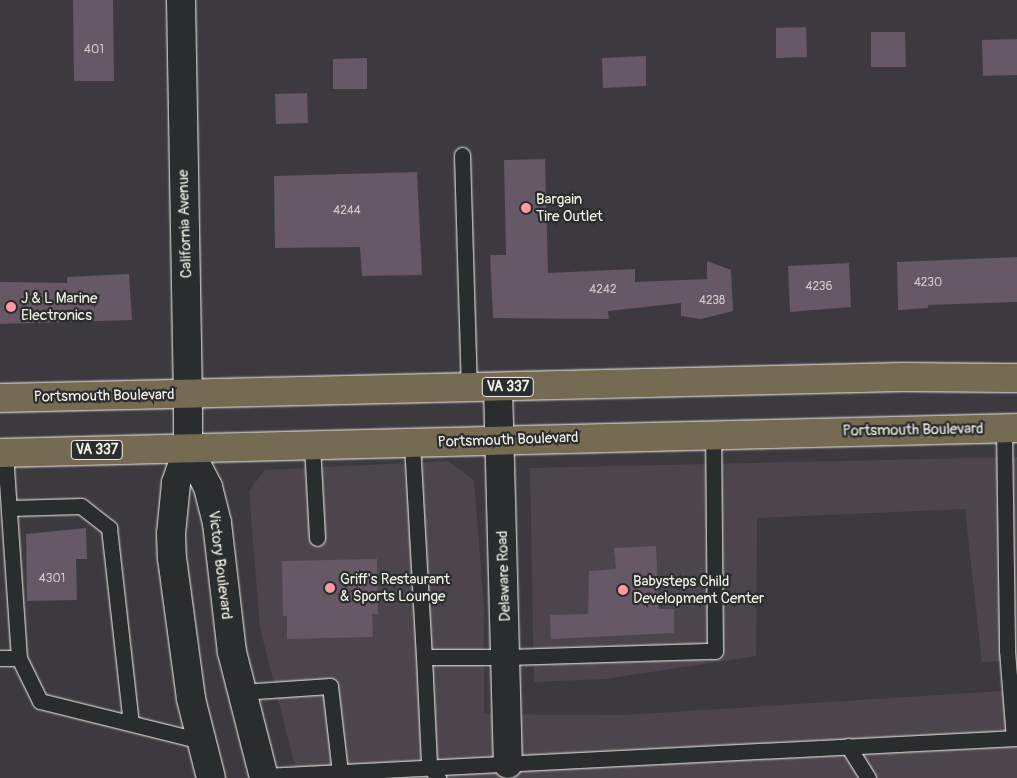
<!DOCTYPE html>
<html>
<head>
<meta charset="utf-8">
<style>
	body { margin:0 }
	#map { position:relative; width:1017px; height:778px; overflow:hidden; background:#3c3a3e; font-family:Pangolin,sans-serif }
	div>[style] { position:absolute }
	.built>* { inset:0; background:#4c464c }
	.building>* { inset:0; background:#665864 }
	.roads { filter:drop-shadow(0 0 1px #f4f1e8) drop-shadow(0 0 1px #f4f1e8) }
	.lane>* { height:15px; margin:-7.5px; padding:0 7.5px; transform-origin:7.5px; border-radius:7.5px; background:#2a2d2e }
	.street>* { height:28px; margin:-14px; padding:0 14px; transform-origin:14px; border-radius:14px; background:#2a2d2e }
	.secondary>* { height:28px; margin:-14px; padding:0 14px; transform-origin:14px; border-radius:14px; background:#2a2d2e }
	.primary>* { height:28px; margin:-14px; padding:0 14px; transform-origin:14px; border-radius:14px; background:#746b52 }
	.dots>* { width:14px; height:14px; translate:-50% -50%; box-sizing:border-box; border:2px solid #2a2d2e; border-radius:50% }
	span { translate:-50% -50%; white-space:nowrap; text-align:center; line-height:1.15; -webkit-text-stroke:4.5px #2a2d2e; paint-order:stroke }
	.number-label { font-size:12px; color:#d0cbc7 }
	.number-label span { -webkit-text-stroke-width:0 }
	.shield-label span { padding:1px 4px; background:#2a2d2e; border:1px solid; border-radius:4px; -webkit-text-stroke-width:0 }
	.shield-label { font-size:14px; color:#f4f1e8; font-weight:700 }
	.poi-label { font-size:15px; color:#f4f1e8 }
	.left { translate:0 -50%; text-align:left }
	.street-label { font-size:15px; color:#f4f1e8 }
</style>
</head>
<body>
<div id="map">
	<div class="built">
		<i style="clip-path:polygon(1017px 457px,1017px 660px,982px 662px,965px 509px,757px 518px,756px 656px,605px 679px,534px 682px,530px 468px)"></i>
		<i style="clip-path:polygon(448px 461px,474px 480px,484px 608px,484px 714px,625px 715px,1017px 690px,1017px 778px,298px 778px,260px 628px,249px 491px,265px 470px)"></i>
	</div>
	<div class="building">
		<i style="clip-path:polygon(73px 0,113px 0,114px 81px,74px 81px)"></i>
		<i style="clip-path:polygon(806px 27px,807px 57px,776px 58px,776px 28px)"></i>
		<i style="clip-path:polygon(871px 32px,905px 32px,906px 67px,871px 67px)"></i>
		<i style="clip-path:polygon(1017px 39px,1017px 75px,983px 76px,982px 40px)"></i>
		<i style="clip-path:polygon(646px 56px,646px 86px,603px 88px,602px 58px)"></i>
		<i style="clip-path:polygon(367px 58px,367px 89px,333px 89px,333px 59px)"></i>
		<i style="clip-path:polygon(307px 93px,308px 123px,276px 124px,275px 94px)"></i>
		<i style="clip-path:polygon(545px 159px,548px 273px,635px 269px,635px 282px,707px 279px,707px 261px,731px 270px,733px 311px,701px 319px,681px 316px,681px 303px,608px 311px,609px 319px,493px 318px,490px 255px,506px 255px,504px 160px)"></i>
		<i style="clip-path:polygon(417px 172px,422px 275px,362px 276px,360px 247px,275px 248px,274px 176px)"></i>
		<i style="clip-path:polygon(1017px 257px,1017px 302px,928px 305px,928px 308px,898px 310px,897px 262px)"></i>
		<i style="clip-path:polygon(849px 263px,851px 307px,790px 312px,788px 266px)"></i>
		<i style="clip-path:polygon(129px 274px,132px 320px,0 324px,0 282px,67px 283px,67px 277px)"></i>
		<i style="clip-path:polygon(86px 528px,87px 559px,76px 559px,77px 600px,27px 601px,26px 534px)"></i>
		<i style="clip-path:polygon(656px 546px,659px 609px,674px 609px,674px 633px,551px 639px,550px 615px,588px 614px,589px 571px,616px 569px,614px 548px)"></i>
		<i style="clip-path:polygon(377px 559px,378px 614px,372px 614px,373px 637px,287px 639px,287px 616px,283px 616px,282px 561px)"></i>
	</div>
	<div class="roads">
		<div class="lane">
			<i style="left:462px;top:155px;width:233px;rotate:88.3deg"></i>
			<i style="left:1004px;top:428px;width:222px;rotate:89.2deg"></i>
			<i style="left:1007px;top:650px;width:88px;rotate:85.5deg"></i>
			<i style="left:412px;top:443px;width:214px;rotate:86.8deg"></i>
			<i style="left:424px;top:657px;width:83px"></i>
			<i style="left:507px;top:657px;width:208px;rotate:-1.7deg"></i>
			<i style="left:715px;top:651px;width:216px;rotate:-90.5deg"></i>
			<i style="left:312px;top:445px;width:93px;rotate:86.9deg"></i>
			<i style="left:5px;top:453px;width:205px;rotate:86.1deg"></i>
			<i style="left:9px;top:508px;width:72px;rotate:-1.6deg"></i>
			<i style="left:81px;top:506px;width:36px;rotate:38deg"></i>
			<i style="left:109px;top:528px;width:196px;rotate:83.6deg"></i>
			<i style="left:424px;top:657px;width:108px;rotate:87.3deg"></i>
			<i style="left:429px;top:765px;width:16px;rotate:55deg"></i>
			<i style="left:0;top:658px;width:19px"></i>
			<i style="left:19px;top:658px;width:48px;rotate:64deg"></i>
			<i style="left:40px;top:701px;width:167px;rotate:13.9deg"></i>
			<i style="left:241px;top:692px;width:89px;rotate:-3.9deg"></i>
			<i style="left:330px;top:686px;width:87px;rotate:83.4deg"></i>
			<i style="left:848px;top:746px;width:38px;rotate:58deg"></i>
			<i style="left:264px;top:776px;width:754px;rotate:-2.89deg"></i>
		</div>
		<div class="street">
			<i style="left:181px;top:0;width:393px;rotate:89deg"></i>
			<i style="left:498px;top:387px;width:377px;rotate:88.5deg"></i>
		</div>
		<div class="secondary">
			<i style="left:188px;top:393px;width:55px;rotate:90deg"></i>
			<i style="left:188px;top:448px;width:37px;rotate:109deg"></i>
			<i style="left:176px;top:483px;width:51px;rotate:95.6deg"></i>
			<i style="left:171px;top:534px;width:24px;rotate:88deg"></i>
			<i style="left:172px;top:558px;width:142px;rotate:82.3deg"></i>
			<i style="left:191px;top:699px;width:81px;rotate:75.8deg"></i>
			<i style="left:188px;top:448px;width:44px;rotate:62.9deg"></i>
			<i style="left:208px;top:487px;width:37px;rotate:76deg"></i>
			<i style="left:217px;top:523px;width:130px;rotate:83.4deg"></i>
			<i style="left:232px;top:652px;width:130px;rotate:75.7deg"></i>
		</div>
		<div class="primary">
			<i style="left:0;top:398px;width:903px;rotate:-1.33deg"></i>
			<i style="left:903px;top:377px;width:114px;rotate:0.5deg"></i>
			<i style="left:0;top:453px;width:1017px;rotate:-1.41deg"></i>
		</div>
	</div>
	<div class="dots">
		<i style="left:526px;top:208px;background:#ff9aa2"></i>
		<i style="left:11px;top:307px;background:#ff9aa2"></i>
		<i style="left:330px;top:588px;background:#ff9aa2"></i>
		<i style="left:623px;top:590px;background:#ff9aa2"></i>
	</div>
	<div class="number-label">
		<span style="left:94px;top:50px">401</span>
		<span style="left:347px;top:211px">4244</span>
		<span style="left:928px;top:283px">4230</span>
		<span style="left:819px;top:287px">4236</span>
		<span style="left:603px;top:290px">4242</span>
		<span style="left:712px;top:301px">4238</span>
		<span style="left:52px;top:579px">4301</span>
	</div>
	<div class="shield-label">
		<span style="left:508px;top:387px">VA 337</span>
		<span style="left:97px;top:450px">VA 337</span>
	</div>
	<div class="poi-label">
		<span class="left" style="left:536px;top:208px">Bargain<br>Tire Outlet</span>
		<span class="left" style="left:21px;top:307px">J &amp; L Marine<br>Electronics</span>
		<span class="left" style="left:340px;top:588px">Griff's Restaurant<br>&amp; Sports Lounge</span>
		<span class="left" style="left:633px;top:590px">Babysteps Child<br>Development Center</span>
	</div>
	<div class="street-label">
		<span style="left:185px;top:224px;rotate:-92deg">California Avenue</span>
		<span style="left:104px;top:396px;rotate:-1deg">Portsmouth Boulevard</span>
		<span style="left:913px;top:430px;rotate:-1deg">Portsmouth Boulevard</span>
		<span style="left:508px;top:440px;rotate:-2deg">Portsmouth Boulevard</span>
		<span style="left:220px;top:565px;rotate:83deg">Victory Boulevard</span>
		<span style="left:504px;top:576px;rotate:-92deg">Delaware Road</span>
	</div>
</div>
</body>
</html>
